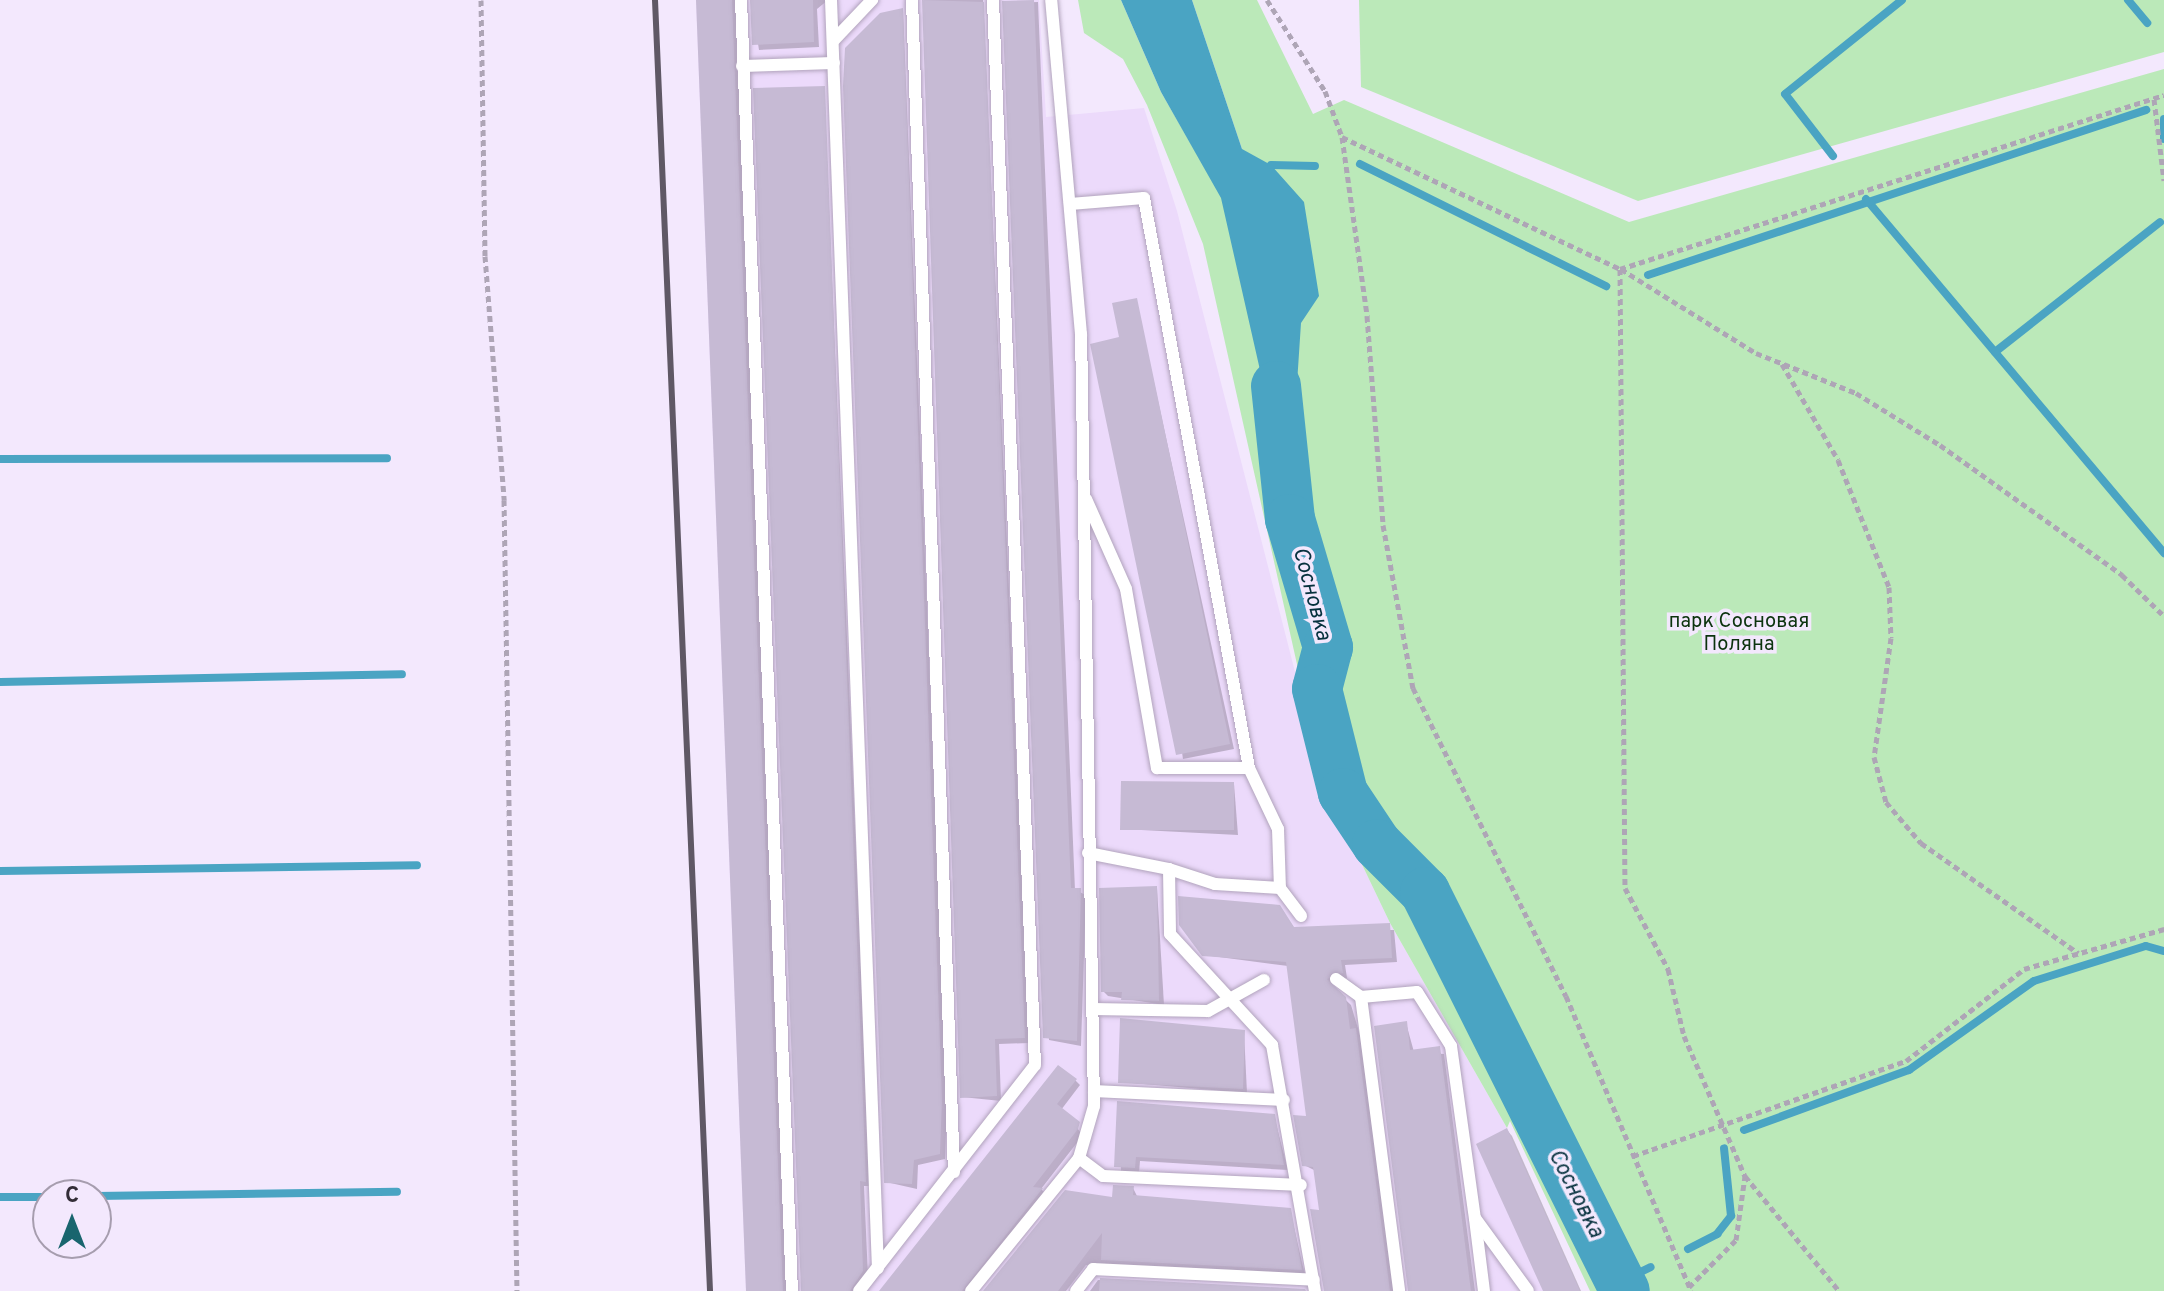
<!DOCTYPE html>
<html>
<head>
<meta charset="utf-8">
<style>
	body { margin:0 }
	#map { position:relative; width:2164px; height:1291px; overflow:hidden; background:#f3e8fd; font-family:Overpass,sans-serif }
	div>[style] { position:absolute }
	.built>* { inset:0; background:#ecdafb }
	.green>* { inset:0; background:#bbe9b9 }
	.water>* { inset:0; background:#4aa4c3 }
	.shadow>* { inset:0; background:#0003 }
	.stream>* { height:8px; margin:-4px; padding:0 4px; transform-origin:4px; border-radius:4px; background:#4aa4c3 }
	.river>* { height:50px; margin:-25px; padding:0 25px; transform-origin:25px; border-radius:25px; background:#4aa4c3 }
	.building>* { inset:0; background:#c6bad4 }
	.path>* { height:5px; margin-top:-2.5px; transform-origin:0; background:repeating-linear-gradient(90deg,#aea5b6 0 6px,transparent 0 10px) }
	.roads { filter:drop-shadow(0 0 2px #b1a3bc) drop-shadow(0 0 2px #b1a3bc) }
	.lane>* { height:12px; margin:-6px; padding:0 6px; transform-origin:6px; border-radius:6px; background:#fff }
	.rail>* { height:6px; margin:-3px; padding:0 3px; transform-origin:3px; border-radius:3px; background:#5f5865 }
	span { translate:-50% -50%; white-space:nowrap; text-align:center; line-height:1.15; -webkit-text-stroke:7px #f3e8fd; paint-order:stroke }
	.park-label { font-size:20px; color:#0c330e }
	.water-label { font-size:22px; color:#06313e; font-style:italic }
	.north { position:absolute; left:32px; top:1179px; width:80px; height:80px; box-sizing:border-box; background:#f3e8fd; border:2px solid #a69dae; border-radius:50%; rotate:0deg; font-size:22px; font-weight:700; line-height:32px; text-align:center; color:#332d37 }
	.north::after { content:''; display:block; margin:auto; width:28px; height:36px; background:#19656e; clip-path:polygon(50% 0,100% 100%,50% 72%,0 100%) }
</style>
</head>
<body>
<div id="map">
	<div class="built">
		<i style="clip-path:polygon(696px 0,1039px 0,1046px 117px,1144px 108px,1177px 211px,1324px 785px,1390px 923px,1507px 1128px,1580px 1291px,746px 1291px)"></i>
	</div>
	<div class="green">
		<i style="clip-path:polygon(1078px 0,1121px 0,1161px 92px,1222px 198px,1242px 149px,1192px 0,1257px 0,1313px 114px,1344px 100px,1629px 222px,2164px 69px,2164px 1291px,1590px 1291px,1510px 1121px,1507px 1128px,1390px 923px,1324px 785px,1203px 244px,1147px 105px,1123px 59px,1084px 33px)"></i>
		<i style="clip-path:polygon(1359px 0,2164px 0,2164px 52px,1638px 201px,1361px 87px)"></i>
	</div>
	<div class="water">
		<i style="clip-path:polygon(1121px 0,1192px 0,1242px 149px,1271px 165px,1304px 202px,1319px 296px,1301px 323px,1295px 414px,1279px 454px,1221px 198px,1161px 92px)"></i>
	</div>
	<div class="shadow">
		<i style="clip-path:polygon(697px 0,742px 0,788px 1291px,748px 1291px)"></i>
		<i style="clip-path:polygon(751px 0,828px 0,817px 9px,819px 47px,759px 50px)"></i>
		<i style="clip-path:polygon(924px 0,983px 0,1029px 1043px,999px 1044px,1001px 1101px,962px 1097px)"></i>
		<i style="clip-path:polygon(1038px 2px,1075px 890px,1086px 895px,1081px 1046px,1049px 1040px,1004px 3px)"></i>
		<i style="clip-path:polygon(903px 10px,947px 1105px,945px 1159px,918px 1165px,917px 1189px,886px 1182px)"></i>
		<i style="clip-path:polygon(824px 88px,870px 1186px,864px 1186px,868px 1277px,861px 1291px,803px 1291px)"></i>
		<i style="clip-path:polygon(1136px 300px,1234px 749px,1183px 759px,1121px 339px)"></i>
		<i style="clip-path:polygon(1234px 784px,1238px 835px,1122px 829px)"></i>
		<i style="clip-path:polygon(1157px 888px,1164px 1005px,1108px 996px,1103px 991px)"></i>
		<i style="clip-path:polygon(1279px 907px,1295px 929px,1394px 930px,1397px 962px,1345px 965px,1347px 978px,1330px 985px,1351px 1005px,1360px 1035px,1394px 1291px,1331px 1291px,1316px 1171px,1304px 1165px,1309px 1118px,1288px 966px,1204px 955px)"></i>
		<i style="clip-path:polygon(1406px 1023px,1414px 1052px,1444px 1054px,1475px 1291px,1410px 1291px)"></i>
		<i style="clip-path:polygon(1244px 1032px,1247px 1093px,1120px 1082px)"></i>
		<i style="clip-path:polygon(1075px 1080px,1080px 1085px,1061px 1110px,1083px 1135px,1041px 1189px,1047px 1195px,969px 1291px,881px 1291px)"></i>
		<i style="clip-path:polygon(1119px 1103px,1274px 1116px,1288px 1170px,1140px 1161px,1139px 1173px,1121px 1172px)"></i>
		<i style="clip-path:polygon(1507px 1130px,1512px 1136px,1581px 1291px,1545px 1291px)"></i>
		<i style="clip-path:polygon(1133px 1188px,1138px 1198px,1290px 1210px,1305px 1275px,1086px 1265px,1066px 1291px,985px 1291px)"></i>
		<i style="clip-path:polygon(1098px 1280px,1299px 1290px,1299px 1291px,1090px 1291px)"></i>
	</div>
	<div class="stream">
		<i style="left:2128px;top:0;width:30px;rotate:50deg"></i>
		<i style="left:2164px;top:119px;width:20px;rotate:90deg"></i>
		<i style="left:1833px;top:156px;width:78px;rotate:-127.7deg"></i>
		<i style="left:1785px;top:94px;width:150px;rotate:-38.8deg"></i>
		<i style="left:1360px;top:164px;width:275px;rotate:26.4deg"></i>
		<i style="left:1271px;top:165px;width:44px;rotate:1.3deg"></i>
		<i style="left:1866px;top:199px;width:463px;rotate:49.9deg"></i>
		<i style="left:1648px;top:275px;width:525px;rotate:-18.33deg"></i>
		<i style="left:1995px;top:352px;width:210px;rotate:-38.2deg"></i>
		<i style="left:0;top:459px;width:387px;rotate:-0.1deg"></i>
		<i style="left:0;top:682px;width:402px;rotate:-1.1deg"></i>
		<i style="left:0;top:871px;width:417px;rotate:-0.8deg"></i>
		<i style="left:1744px;top:1130px;width:176px;rotate:-20deg"></i>
		<i style="left:1909px;top:1070px;width:153px;rotate:-35.5deg"></i>
		<i style="left:2034px;top:981px;width:117px;rotate:-17.4deg"></i>
		<i style="left:2146px;top:946px;width:18px;rotate:16deg"></i>
		<i style="left:96px;top:1196px;width:301px;rotate:-0.8deg"></i>
		<i style="left:0;top:1197px;width:48px"></i>
		<i style="left:1688px;top:1249px;width:33px;rotate:-27deg"></i>
		<i style="left:1717px;top:1234px;width:23px;rotate:-52deg"></i>
		<i style="left:1731px;top:1216px;width:68px;rotate:-95.9deg"></i>
		<i style="left:1620px;top:1282px;width:34px;rotate:-26deg"></i>
	</div>
	<div class="river">
		<i style="left:1276px;top:386px;width:134px;rotate:84deg"></i>
		<i style="left:1290px;top:519px;width:134px;rotate:73.5deg"></i>
		<i style="left:1328px;top:647px;width:43px;rotate:104.7deg"></i>
		<i style="left:1317px;top:689px;width:107px;rotate:76deg"></i>
		<i style="left:1343px;top:793px;width:61px;rotate:56.3deg"></i>
		<i style="left:1377px;top:844px;width:68px;rotate:45deg"></i>
		<i style="left:1425px;top:892px;width:446px;rotate:63.4deg"></i>
	</div>
	<div class="building">
		<i style="clip-path:polygon(696px 0,732px 0,783px 1291px,746px 1291px)"></i>
		<i style="clip-path:polygon(750px 0,813px 0,814px 42px,752px 45px)"></i>
		<i style="clip-path:polygon(922px 0,984px 2px,1025px 1038px,995px 1039px,997px 1096px,960px 1098px)"></i>
		<i style="clip-path:polygon(1034px 0,1071px 888px,1081px 888px,1077px 1041px,1043px 1038px,1002px 1px)"></i>
		<i style="clip-path:polygon(903px 8px,942px 1099px,940px 1154px,914px 1160px,912px 1184px,884px 1183px,843px 86px,845px 48px,880px 13px)"></i>
		<i style="clip-path:polygon(825px 86px,866px 1182px,860px 1181px,863px 1271px,850px 1291px,801px 1291px,753px 88px)"></i>
		<i style="clip-path:polygon(1137px 298px,1230px 744px,1176px 755px,1090px 344px,1119px 337px,1112px 303px)"></i>
		<i style="clip-path:polygon(1121px 781px,1234px 782px,1234px 830px,1120px 830px)"></i>
		<i style="clip-path:polygon(1157px 886px,1159px 1001px,1121px 1000px,1122px 992px,1101px 992px,1099px 888px)"></i>
		<i style="clip-path:polygon(1178px 896px,1280px 905px,1294px 927px,1390px 923px,1392px 958px,1341px 960px,1343px 973px,1327px 979px,1346px 997px,1350px 1029px,1356px 1028px,1390px 1291px,1324px 1291px,1310px 1209px,1319px 1210px,1313px 1167px,1302px 1166px,1293px 1115px,1306px 1116px,1286px 962px,1202px 956px,1179px 925px)"></i>
		<i style="clip-path:polygon(1120px 1018px,1245px 1030px,1243px 1089px,1118px 1083px)"></i>
		<i style="clip-path:polygon(1407px 1021px,1410px 1050px,1440px 1046px,1471px 1291px,1408px 1291px,1374px 1026px)"></i>
		<i style="clip-path:polygon(1058px 1065px,1077px 1079px,1057px 1104px,1080px 1122px,1078px 1129px,1033px 1187px,1043px 1188px,962px 1291px,879px 1291px)"></i>
		<i style="clip-path:polygon(1117px 1101px,1275px 1114px,1284px 1165px,1136px 1157px,1135px 1168px,1114px 1167px)"></i>
		<i style="clip-path:polygon(1507px 1128px,1580px 1291px,1543px 1291px,1476px 1144px)"></i>
		<i style="clip-path:polygon(1113px 1185px,1134px 1186px,1133px 1195px,1291px 1208px,1302px 1270px,1101px 1260px,1102px 1233px,1058px 1291px,983px 1291px,1065px 1190px,1112px 1197px)"></i>
		<i style="clip-path:polygon(1100px 1278px,1305px 1289px,1306px 1291px,1099px 1291px)"></i>
	</div>
	<div class="path">
		<i style="left:481px;top:0;width:256px;rotate:89.1deg"></i>
		<i style="left:485px;top:256px;width:245px;rotate:85.5deg"></i>
		<i style="left:504px;top:500px;width:791px;rotate:89.06deg"></i>
		<i style="left:1267px;top:0;width:108px;rotate:57.5deg"></i>
		<i style="left:1325px;top:91px;width:49px;rotate:69.7deg"></i>
		<i style="left:1342px;top:137px;width:181px;rotate:82deg"></i>
		<i style="left:1367px;top:316px;width:210px;rotate:85.6deg"></i>
		<i style="left:1383px;top:525px;width:166px;rotate:79.6deg"></i>
		<i style="left:1413px;top:688px;width:344px;rotate:63.6deg"></i>
		<i style="left:1566px;top:996px;width:320px;rotate:67deg"></i>
		<i style="left:2154px;top:99px;width:82px;rotate:83deg"></i>
		<i style="left:1342px;top:137px;width:308px;rotate:25.4deg"></i>
		<i style="left:1620px;top:269px;width:571px;rotate:-17.74deg"></i>
		<i style="left:1620px;top:269px;width:619px;rotate:89.54deg"></i>
		<i style="left:1625px;top:888px;width:92px;rotate:62deg"></i>
		<i style="left:1668px;top:969px;width:69px;rotate:76.6deg"></i>
		<i style="left:1684px;top:1036px;width:153px;rotate:66.5deg"></i>
		<i style="left:1745px;top:1176px;width:149px;rotate:50.7deg"></i>
		<i style="left:1621px;top:269px;width:159px;rotate:31.9deg"></i>
		<i style="left:1756px;top:353px;width:108px;rotate:21.8deg"></i>
		<i style="left:1856px;top:393px;width:99px;rotate:31.8deg"></i>
		<i style="left:1940px;top:445px;width:224px;rotate:35.5deg"></i>
		<i style="left:2122px;top:575px;width:59px;rotate:44.3deg"></i>
		<i style="left:1782px;top:364px;width:111px;rotate:59.7deg"></i>
		<i style="left:1838px;top:460px;width:137px;rotate:68.1deg"></i>
		<i style="left:1889px;top:587px;width:51px;rotate:87.8deg"></i>
		<i style="left:1891px;top:638px;width:120px;rotate:98.1deg"></i>
		<i style="left:1874px;top:757px;width:47px;rotate:75.1deg"></i>
		<i style="left:1886px;top:802px;width:54px;rotate:49.5deg"></i>
		<i style="left:1921px;top:843px;width:192px;rotate:35deg"></i>
		<i style="left:1633px;top:1156px;width:289px;rotate:-19.2deg"></i>
		<i style="left:1906px;top:1061px;width:150px;rotate:-37.9deg"></i>
		<i style="left:2024px;top:969px;width:146px;rotate:-15.9deg"></i>
		<i style="left:1689px;top:1287px;width:66px;rotate:-45deg"></i>
		<i style="left:1736px;top:1240px;width:65px;rotate:-82deg"></i>
	</div>
	<div class="roads">
		<div class="lane">
			<i style="left:741px;top:0;width:1292px;rotate:87.74deg"></i>
			<i style="left:831px;top:0;width:1269px;rotate:87.88deg"></i>
			<i style="left:912px;top:0;width:1173px;rotate:87.95deg"></i>
			<i style="left:833px;top:41px;width:57px;rotate:-46.4deg"></i>
			<i style="left:742px;top:66px;width:92px;rotate:-1.9deg"></i>
			<i style="left:1070px;top:204px;width:74px;rotate:-4.6deg"></i>
			<i style="left:1144px;top:198px;width:580px;rotate:79.56deg"></i>
			<i style="left:1249px;top:768px;width:68px;rotate:64.6deg"></i>
			<i style="left:1278px;top:829px;width:59px;rotate:88.1deg"></i>
			<i style="left:1280px;top:888px;width:65px;rotate:-176.5deg"></i>
			<i style="left:1215px;top:884px;width:48px;rotate:-161.9deg"></i>
			<i style="left:1086px;top:499px;width:98px;rotate:66deg"></i>
			<i style="left:1126px;top:589px;width:182px;rotate:80.2deg"></i>
			<i style="left:1157px;top:768px;width:92px"></i>
			<i style="left:1088px;top:853px;width:83px;rotate:11.2deg"></i>
			<i style="left:1169px;top:869px;width:65px;rotate:89.1deg"></i>
			<i style="left:1170px;top:934px;width:151px;rotate:47.4deg"></i>
			<i style="left:1272px;top:1045px;width:250px;rotate:80.1deg"></i>
			<i style="left:1280px;top:888px;width:35px;rotate:53deg"></i>
			<i style="left:1336px;top:979px;width:31px;rotate:36deg"></i>
			<i style="left:1361px;top:997px;width:296px;rotate:82.6deg"></i>
			<i style="left:1361px;top:997px;width:56px;rotate:-5.1deg"></i>
			<i style="left:1417px;top:992px;width:64px;rotate:57.8deg"></i>
			<i style="left:1451px;top:1046px;width:174px;rotate:82.1deg"></i>
			<i style="left:1475px;top:1218px;width:90px;rotate:54deg"></i>
			<i style="left:1093px;top:1009px;width:115px;rotate:1deg"></i>
			<i style="left:1208px;top:1011px;width:64px;rotate:-29deg"></i>
			<i style="left:1094px;top:1091px;width:190px;rotate:2.7deg"></i>
			<i style="left:1079px;top:1158px;width:30px;rotate:37deg"></i>
			<i style="left:1103px;top:1176px;width:198px;rotate:2.6deg"></i>
			<i style="left:1475px;top:1219px;width:73px;rotate:82.9deg"></i>
			<i style="left:859px;top:1291px;width:286px;rotate:-52.1deg"></i>
			<i style="left:1035px;top:1065px;width:1066px;rotate:-92.26deg"></i>
			<i style="left:971px;top:1291px;width:171px;rotate:-50.9deg"></i>
			<i style="left:1079px;top:1158px;width:54px;rotate:-73.9deg"></i>
			<i style="left:1094px;top:1106px;width:772px;rotate:-90.96deg"></i>
			<i style="left:1081px;top:334px;width:335px;rotate:-95.1deg"></i>
			<i style="left:1076px;top:1291px;width:28px;rotate:-52deg"></i>
			<i style="left:1093px;top:1269px;width:221px;rotate:2.8deg"></i>
		</div>
	</div>
	<div class="rail">
		<i style="left:655px;top:0;width:1292px;rotate:87.56deg"></i>
	</div>
	<div class="park-label">
		<span style="left:1739px;top:634px">парк Сосновая<br>Поляна</span>
	</div>
	<div class="water-label">
		<span style="left:1311px;top:594px;rotate:75deg">Сосновка</span>
		<span style="left:1575px;top:1194px;rotate:63deg">Сосновка</span>
	</div>
	<div class="north">С</div>
</div>
</body>
</html>
